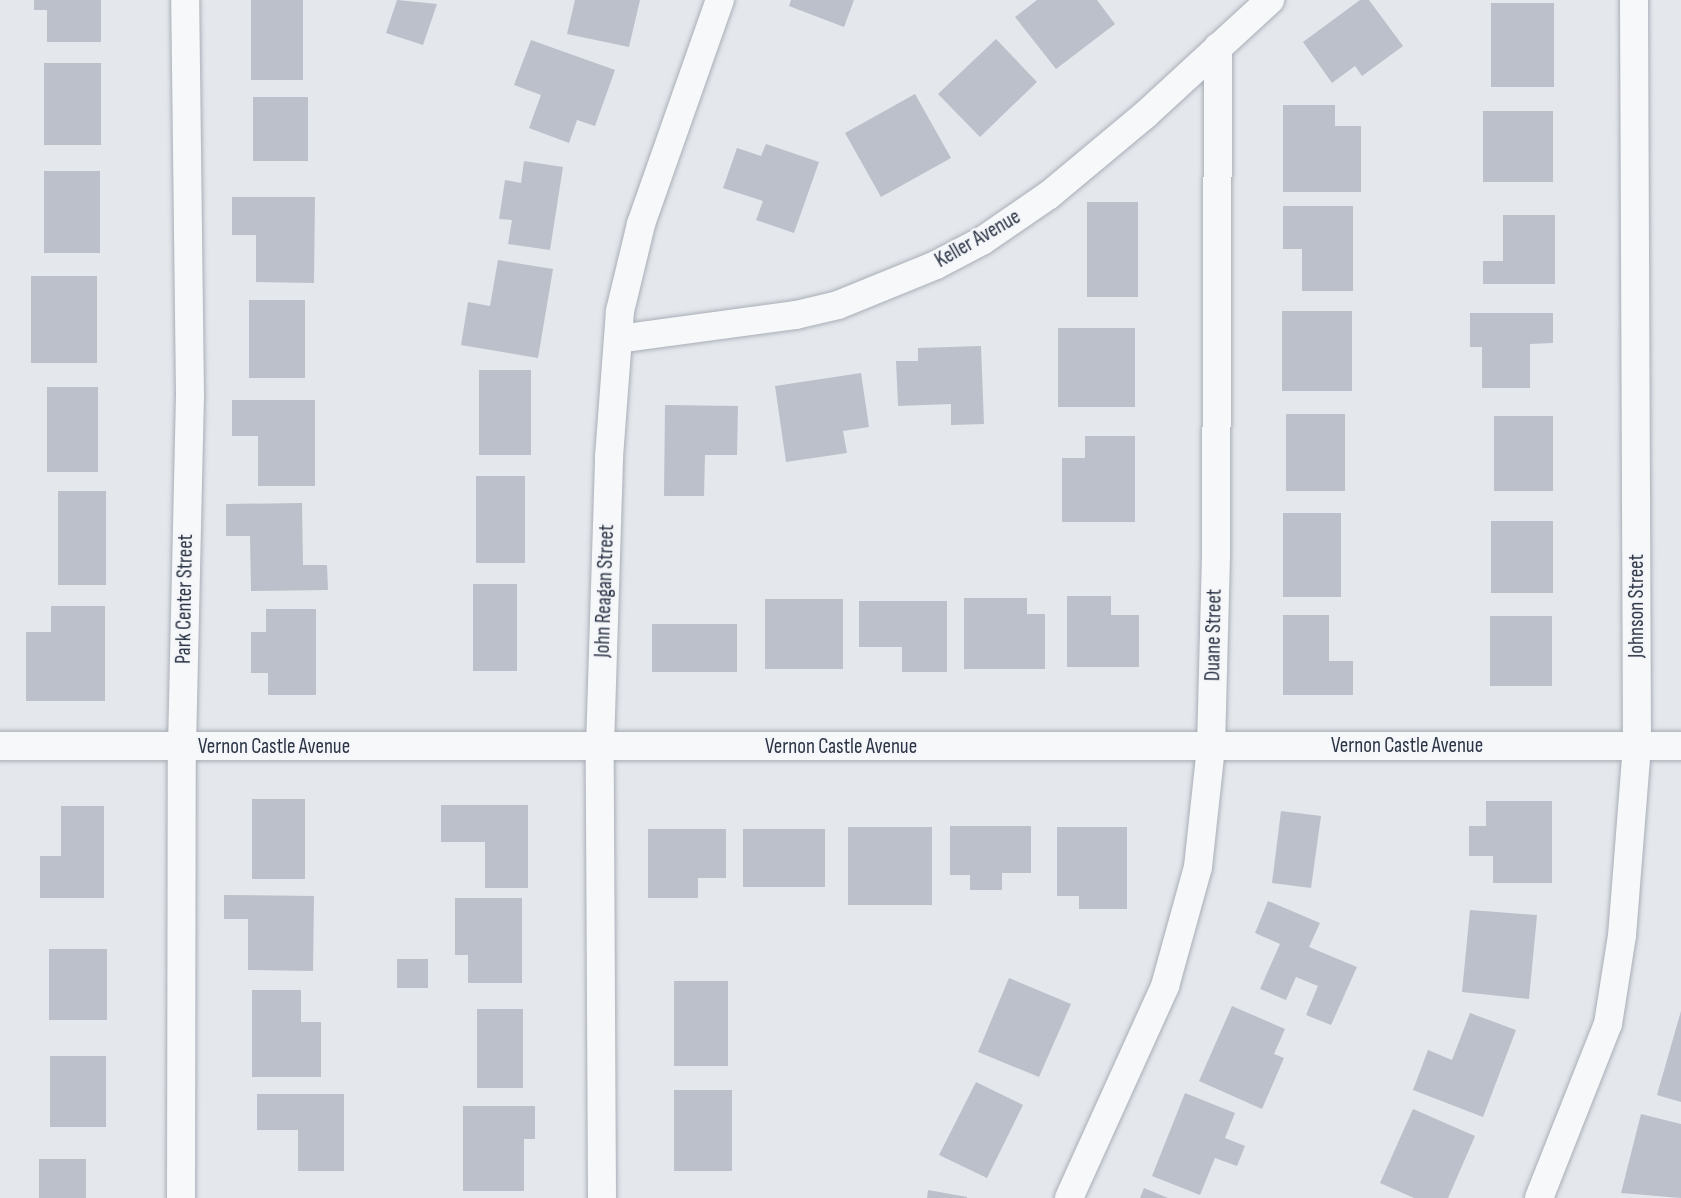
<!DOCTYPE html>
<html>
<head>
<meta charset="utf-8">
<style>
	body { margin:0 }
	#map { position:relative; width:1681px; height:1198px; overflow:hidden; background:#e4e7ec; font-family:"Sofia Sans Condensed",sans-serif }
	div>[style] { position:absolute }
	.building>* { inset:0; background:#bbc0ca }
	.roads { filter:drop-shadow(0 0 2px #a9aeb7) drop-shadow(0 0 2px #a9aeb7) }
	.minor>* { height:28px; margin:-14px; padding:0 14px; transform-origin:14px; border-radius:14px; background:#f7f8fa }
	span { translate:-50% -50%; white-space:nowrap; text-align:center; line-height:1.15; -webkit-text-stroke:5px #f4f6f9; paint-order:stroke }
	.street-label { font-size:21px; color:#2b3445 }
</style>
</head>
<body>
<div id="map">
	<div class="building">
		<i style="clip-path:polygon(34px 0,101px 0,101px 42px,47px 42px,47px 10px,34px 10px)"></i>
		<i style="clip-path:polygon(251px 0,303px 0,303px 80px,251px 80px)"></i>
		<i style="clip-path:polygon(397px 0,437px 4px,423px 45px,386px 33px)"></i>
		<i style="clip-path:polygon(575px 0,640px 0,629px 47px,567px 34px)"></i>
		<i style="clip-path:polygon(791px 0,854px 0,844px 27px,789px 6px)"></i>
		<i style="clip-path:polygon(1037px 0,1097px 0,1115px 24px,1056px 69px,1015px 17px)"></i>
		<i style="clip-path:polygon(1360px 0,1369px 0,1403px 46px,1362px 76px,1355px 66px,1332px 83px,1303px 42px)"></i>
		<i style="clip-path:polygon(1491px 3px,1554px 3px,1554px 87px,1491px 87px)"></i>
		<i style="clip-path:polygon(996px 39px,1037px 82px,980px 137px,938px 94px)"></i>
		<i style="clip-path:polygon(531px 40px,615px 70px,595px 126px,577px 120px,569px 143px,529px 128px,541px 95px,514px 85px)"></i>
		<i style="clip-path:polygon(44px 63px,101px 63px,101px 145px,44px 145px)"></i>
		<i style="clip-path:polygon(915px 94px,951px 158px,881px 197px,845px 133px)"></i>
		<i style="clip-path:polygon(253px 97px,308px 97px,308px 161px,253px 161px)"></i>
		<i style="clip-path:polygon(1283px 105px,1335px 105px,1335px 126px,1361px 126px,1361px 192px,1283px 192px)"></i>
		<i style="clip-path:polygon(1483px 111px,1553px 111px,1553px 182px,1483px 182px)"></i>
		<i style="clip-path:polygon(766px 144px,819px 162px,794px 233px,756px 220px,763px 201px,723px 188px,737px 148px,761px 156px)"></i>
		<i style="clip-path:polygon(524px 161px,563px 167px,550px 250px,508px 244px,512px 220px,499px 219px,505px 180px,521px 183px)"></i>
		<i style="clip-path:polygon(44px 171px,100px 171px,100px 253px,44px 253px)"></i>
		<i style="clip-path:polygon(232px 197px,315px 197px,314px 283px,256px 282px,256px 235px,232px 235px)"></i>
		<i style="clip-path:polygon(1087px 202px,1138px 202px,1138px 297px,1087px 297px)"></i>
		<i style="clip-path:polygon(1283px 206px,1353px 206px,1353px 291px,1302px 291px,1302px 249px,1283px 249px)"></i>
		<i style="clip-path:polygon(1503px 215px,1555px 215px,1555px 284px,1483px 284px,1483px 261px,1503px 261px)"></i>
		<i style="clip-path:polygon(498px 260px,553px 269px,538px 358px,461px 345px,468px 302px,490px 306px)"></i>
		<i style="clip-path:polygon(31px 276px,97px 276px,97px 363px,31px 363px)"></i>
		<i style="clip-path:polygon(249px 300px,305px 300px,305px 378px,249px 378px)"></i>
		<i style="clip-path:polygon(1282px 311px,1352px 311px,1352px 391px,1282px 391px)"></i>
		<i style="clip-path:polygon(1470px 313px,1553px 313px,1553px 343px,1530px 344px,1530px 388px,1482px 388px,1482px 347px,1470px 347px)"></i>
		<i style="clip-path:polygon(1058px 328px,1135px 328px,1135px 407px,1058px 407px)"></i>
		<i style="clip-path:polygon(981px 346px,984px 424px,951px 425px,951px 404px,898px 406px,896px 361px,918px 361px,918px 348px)"></i>
		<i style="clip-path:polygon(479px 370px,531px 370px,531px 455px,479px 455px)"></i>
		<i style="clip-path:polygon(861px 373px,869px 427px,843px 431px,847px 453px,786px 462px,775px 386px)"></i>
		<i style="clip-path:polygon(47px 387px,98px 387px,98px 472px,47px 472px)"></i>
		<i style="clip-path:polygon(232px 400px,315px 400px,315px 486px,258px 486px,258px 436px,232px 436px)"></i>
		<i style="clip-path:polygon(665px 405px,738px 406px,737px 455px,705px 455px,704px 496px,664px 496px)"></i>
		<i style="clip-path:polygon(1286px 414px,1345px 414px,1345px 491px,1286px 491px)"></i>
		<i style="clip-path:polygon(1494px 416px,1553px 416px,1553px 491px,1494px 491px)"></i>
		<i style="clip-path:polygon(1085px 436px,1135px 436px,1135px 522px,1062px 522px,1062px 458px,1085px 458px)"></i>
		<i style="clip-path:polygon(476px 476px,525px 476px,525px 563px,476px 563px)"></i>
		<i style="clip-path:polygon(58px 491px,106px 491px,106px 585px,58px 585px)"></i>
		<i style="clip-path:polygon(302px 503px,303px 565px,327px 565px,328px 590px,251px 591px,250px 536px,226px 536px,226px 504px)"></i>
		<i style="clip-path:polygon(1283px 513px,1341px 513px,1341px 597px,1283px 597px)"></i>
		<i style="clip-path:polygon(1491px 521px,1553px 521px,1553px 593px,1491px 593px)"></i>
		<i style="clip-path:polygon(473px 584px,517px 584px,517px 671px,473px 671px)"></i>
		<i style="clip-path:polygon(1067px 596px,1111px 596px,1111px 615px,1139px 615px,1139px 667px,1067px 667px)"></i>
		<i style="clip-path:polygon(964px 598px,1027px 598px,1027px 614px,1045px 614px,1045px 669px,964px 669px)"></i>
		<i style="clip-path:polygon(765px 599px,843px 599px,843px 669px,765px 669px)"></i>
		<i style="clip-path:polygon(859px 601px,947px 601px,947px 672px,902px 672px,902px 647px,859px 647px)"></i>
		<i style="clip-path:polygon(51px 606px,105px 606px,105px 701px,26px 701px,26px 632px,51px 632px)"></i>
		<i style="clip-path:polygon(266px 609px,316px 609px,316px 695px,268px 695px,268px 673px,251px 673px,251px 632px,266px 632px)"></i>
		<i style="clip-path:polygon(1283px 615px,1329px 615px,1329px 661px,1353px 661px,1353px 695px,1283px 695px)"></i>
		<i style="clip-path:polygon(1490px 616px,1552px 616px,1552px 686px,1490px 686px)"></i>
		<i style="clip-path:polygon(652px 624px,737px 624px,737px 672px,652px 672px)"></i>
		<i style="clip-path:polygon(252px 799px,305px 799px,305px 879px,252px 879px)"></i>
		<i style="clip-path:polygon(1486px 801px,1552px 801px,1552px 883px,1493px 883px,1493px 856px,1469px 856px,1469px 826px,1486px 826px)"></i>
		<i style="clip-path:polygon(441px 805px,528px 805px,528px 888px,485px 888px,485px 842px,441px 842px)"></i>
		<i style="clip-path:polygon(61px 806px,104px 806px,104px 898px,40px 898px,40px 856px,61px 856px)"></i>
		<i style="clip-path:polygon(1281px 811px,1321px 816px,1311px 888px,1272px 883px)"></i>
		<i style="clip-path:polygon(950px 826px,1031px 826px,1031px 873px,1002px 873px,1002px 890px,970px 890px,970px 875px,950px 875px)"></i>
		<i style="clip-path:polygon(848px 827px,932px 827px,932px 905px,848px 905px)"></i>
		<i style="clip-path:polygon(1057px 827px,1127px 827px,1127px 909px,1079px 909px,1079px 896px,1057px 896px)"></i>
		<i style="clip-path:polygon(648px 829px,726px 829px,726px 878px,698px 878px,698px 898px,648px 898px)"></i>
		<i style="clip-path:polygon(743px 829px,825px 829px,825px 887px,743px 887px)"></i>
		<i style="clip-path:polygon(224px 895px,314px 896px,313px 971px,248px 970px,248px 919px,224px 919px)"></i>
		<i style="clip-path:polygon(455px 898px,522px 898px,522px 983px,468px 983px,468px 955px,455px 955px)"></i>
		<i style="clip-path:polygon(1268px 901px,1320px 923px,1309px 947px,1357px 967px,1331px 1025px,1306px 1015px,1318px 986px,1296px 977px,1286px 1000px,1260px 989px,1280px 944px,1255px 933px)"></i>
		<i style="clip-path:polygon(1470px 910px,1537px 915px,1529px 999px,1462px 992px)"></i>
		<i style="clip-path:polygon(49px 949px,107px 949px,107px 1020px,49px 1020px)"></i>
		<i style="clip-path:polygon(397px 959px,428px 959px,428px 988px,397px 988px)"></i>
		<i style="clip-path:polygon(1009px 978px,1071px 1004px,1039px 1077px,978px 1052px)"></i>
		<i style="clip-path:polygon(674px 981px,728px 981px,728px 1066px,674px 1066px)"></i>
		<i style="clip-path:polygon(252px 990px,301px 990px,301px 1022px,321px 1022px,321px 1077px,252px 1077px)"></i>
		<i style="clip-path:polygon(1232px 1006px,1285px 1029px,1274px 1054px,1284px 1058px,1262px 1109px,1199px 1081px)"></i>
		<i style="clip-path:polygon(477px 1009px,523px 1009px,523px 1088px,477px 1088px)"></i>
		<i style="clip-path:polygon(1681px 1011px,1681px 1102px,1657px 1095px)"></i>
		<i style="clip-path:polygon(1470px 1013px,1516px 1030px,1483px 1117px,1413px 1090px,1428px 1050px,1452px 1060px)"></i>
		<i style="clip-path:polygon(50px 1056px,106px 1056px,106px 1127px,50px 1127px)"></i>
		<i style="clip-path:polygon(976px 1082px,1023px 1105px,987px 1178px,939px 1155px)"></i>
		<i style="clip-path:polygon(674px 1090px,732px 1090px,732px 1171px,674px 1171px)"></i>
		<i style="clip-path:polygon(1185px 1093px,1235px 1113px,1225px 1138px,1245px 1146px,1237px 1166px,1215px 1158px,1200px 1195px,1152px 1176px)"></i>
		<i style="clip-path:polygon(257px 1094px,344px 1094px,344px 1171px,298px 1171px,298px 1130px,257px 1130px)"></i>
		<i style="clip-path:polygon(463px 1106px,535px 1106px,535px 1139px,524px 1139px,524px 1191px,463px 1191px)"></i>
		<i style="clip-path:polygon(1413px 1109px,1475px 1136px,1448px 1198px,1414px 1198px,1380px 1183px)"></i>
		<i style="clip-path:polygon(1641px 1114px,1681px 1124px,1681px 1198px,1621px 1193px)"></i>
		<i style="clip-path:polygon(39px 1159px,86px 1159px,86px 1198px,39px 1198px)"></i>
		<i style="clip-path:polygon(1144px 1188px,1168px 1198px,1140px 1198px)"></i>
		<i style="clip-path:polygon(928px 1190px,967px 1197px,967px 1198px,927px 1198px)"></i>
	</div>
	<div class="roads">
		<div class="minor">
			<i style="left:618px;top:339px;width:180px;rotate:-7.7deg"></i>
			<i style="left:796px;top:315px;width:43px;rotate:-13.4deg"></i>
			<i style="left:838px;top:305px;width:106px;rotate:-22.2deg"></i>
			<i style="left:936px;top:265px;width:52px;rotate:-27.6deg"></i>
			<i style="left:982px;top:241px;width:81px;rotate:-34.5deg"></i>
			<i style="left:1049px;top:195px;width:125px;rotate:-39.8deg"></i>
			<i style="left:1145px;top:115px;width:170px;rotate:-42.6deg"></i>
			<i style="left:0;top:746px;width:1681px"></i>
			<i style="left:181px;top:1198px;width:451px;rotate:-89.9deg"></i>
			<i style="left:182px;top:747px;width:352px;rotate:-88.7deg"></i>
			<i style="left:190px;top:395px;width:395px;rotate:-90.7deg"></i>
			<i style="left:602px;top:1198px;width:451px;rotate:-90.3deg"></i>
			<i style="left:600px;top:747px;width:290px;rotate:-88.2deg"></i>
			<i style="left:609px;top:457px;width:146px;rotate:-85.7deg"></i>
			<i style="left:620px;top:311px;width:89px;rotate:-76.4deg"></i>
			<i style="left:641px;top:224px;width:238px;rotate:-70.6deg"></i>
			<i style="left:1069px;top:1198px;width:233px;rotate:-65.6deg"></i>
			<i style="left:1165px;top:986px;width:123px;rotate:-74.5deg"></i>
			<i style="left:1198px;top:867px;width:121px;rotate:-83.8deg"></i>
			<i style="left:1211px;top:747px;width:191px;rotate:-88.5deg"></i>
			<i style="left:1216px;top:556px;width:509px;rotate:-89.77deg"></i>
			<i style="left:1539px;top:1198px;width:187px;rotate:-68.4deg"></i>
			<i style="left:1608px;top:1024px;width:89px;rotate:-81deg"></i>
			<i style="left:1622px;top:936px;width:191px;rotate:-85.5deg"></i>
			<i style="left:1637px;top:746px;width:746px;rotate:-90.23deg"></i>
		</div>
	</div>
	<div class="street-label">
		<span style="left:978px;top:239px;rotate:-30deg">Keller Avenue</span>
		<span style="left:605px;top:591px;rotate:-88deg">John Reagan Street</span>
		<span style="left:185px;top:599px;rotate:-89deg">Park Center Street</span>
		<span style="left:1637px;top:606px;rotate:-90deg">Johnson Street</span>
		<span style="left:1214px;top:635px;rotate:-89deg">Duane Street</span>
		<span style="left:1407px;top:746px">Vernon Castle Avenue</span>
		<span style="left:274px;top:747px">Vernon Castle Avenue</span>
		<span style="left:841px;top:747px">Vernon Castle Avenue</span>
	</div>
</div>
</body>
</html>
